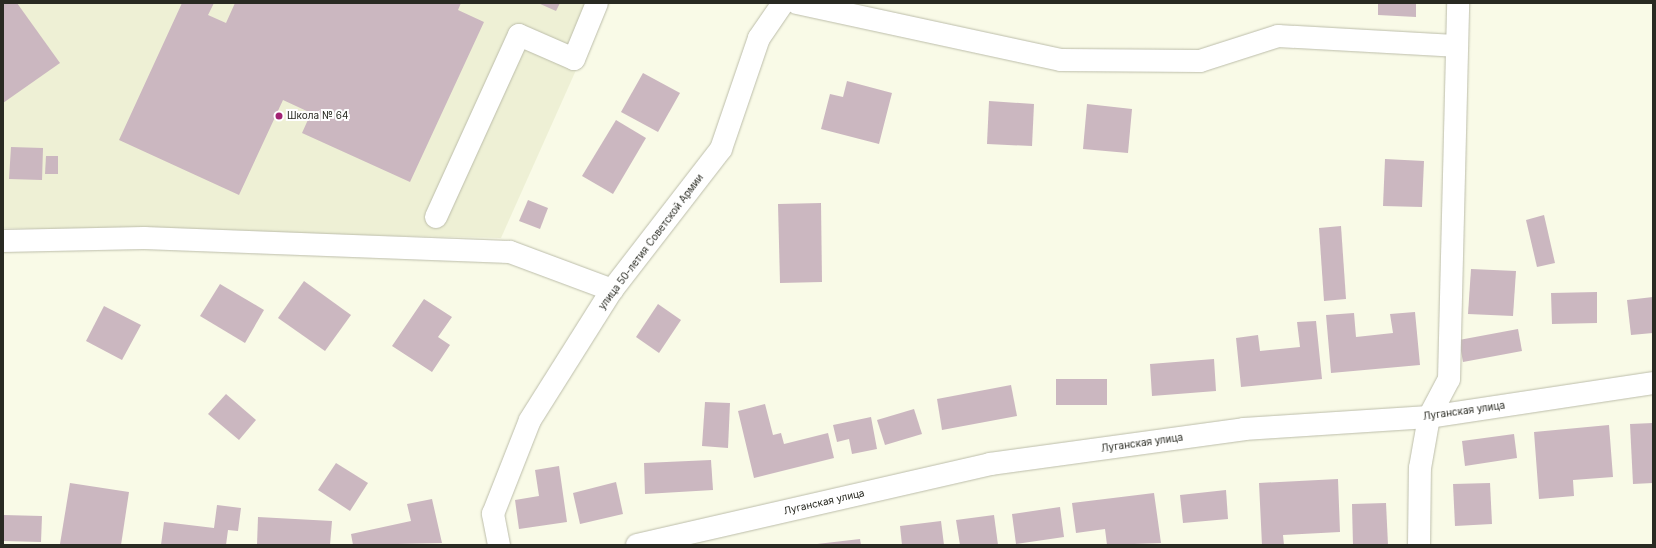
<!DOCTYPE html>
<html>
<head>
<meta charset="utf-8">
<style>
	body { margin:0 }
	#map { position:relative; width:1656px; height:548px; overflow:hidden; background:#f9fae7; font-family:Inter,sans-serif }
	div>[style] { position:absolute }
	.built>* { inset:0; background:#eef0d5 }
	.building>* { inset:0; background:#cbb7c0 }
	.roads { filter:drop-shadow(0 0 1px #bcbdaa) drop-shadow(0 0 1px #bcbdaa) }
	.minor>* { height:22px; margin:-11px; padding:0 11px; transform-origin:11px; border-radius:11px; background:#fff }
	.dots>* { width:11px; height:11px; translate:-50% -50%; box-sizing:border-box; border:2px solid #fff; border-radius:50% }
	span { translate:-50% -50%; white-space:nowrap; text-align:center; line-height:1.15; -webkit-text-stroke:4px #fff; paint-order:stroke }
	.poi-label { font-size:10px; color:#292a22 }
	.left { translate:0 -50%; text-align:left }
	.street-label { font-size:10px; color:#292a22 }
	.frame { position:absolute; inset:0; border:4px solid #292a22; pointer-events:none }
</style>
</head>
<body>
<div id="map">
	<div class="built">
		<i style="clip-path:polygon(3px 3px,606px 3px,501px 238px,3px 228px)"></i>
	</div>
	<div class="building">
		<i style="clip-path:polygon(3px 3px,17px 3px,60px 63px,3px 103px)"></i>
		<i style="clip-path:polygon(182px 3px,214px 3px,208px 15px,226px 23px,235px 3px,461px 3px,458px 10px,484px 22px,410px 182px,302px 133px,311px 113px,283px 100px,239px 195px,119px 140px)"></i>
		<i style="clip-path:polygon(538px 3px,560px 3px,556px 11px)"></i>
		<i style="clip-path:polygon(1378px 3px,1416px 3px,1416px 17px,1378px 15px)"></i>
		<i style="clip-path:polygon(643px 73px,680px 93px,658px 132px,621px 112px)"></i>
		<i style="clip-path:polygon(847px 81px,892px 93px,879px 144px,821px 129px,830px 94px,843px 97px)"></i>
		<i style="clip-path:polygon(989px 101px,1034px 104px,1032px 146px,987px 144px)"></i>
		<i style="clip-path:polygon(1087px 104px,1132px 109px,1128px 153px,1083px 149px)"></i>
		<i style="clip-path:polygon(616px 120px,646px 138px,613px 194px,582px 176px)"></i>
		<i style="clip-path:polygon(11px 147px,43px 148px,42px 180px,9px 179px)"></i>
		<i style="clip-path:polygon(46px 156px,58px 156px,58px 174px,45px 174px)"></i>
		<i style="clip-path:polygon(1385px 159px,1424px 161px,1422px 207px,1383px 206px)"></i>
		<i style="clip-path:polygon(528px 200px,548px 208px,540px 229px,519px 221px)"></i>
		<i style="clip-path:polygon(821px 203px,822px 282px,780px 283px,778px 204px)"></i>
		<i style="clip-path:polygon(1544px 215px,1555px 263px,1537px 267px,1526px 220px)"></i>
		<i style="clip-path:polygon(1341px 226px,1346px 299px,1324px 301px,1319px 228px)"></i>
		<i style="clip-path:polygon(1471px 269px,1516px 271px,1513px 316px,1468px 314px)"></i>
		<i style="clip-path:polygon(304px 281px,351px 315px,325px 351px,278px 318px)"></i>
		<i style="clip-path:polygon(220px 284px,264px 310px,245px 343px,200px 316px)"></i>
		<i style="clip-path:polygon(1597px 292px,1597px 323px,1552px 324px,1551px 293px)"></i>
		<i style="clip-path:polygon(1653px 297px,1653px 333px,1631px 335px,1627px 300px)"></i>
		<i style="clip-path:polygon(424px 299px,452px 317px,438px 337px,450px 345px,432px 372px,392px 346px)"></i>
		<i style="clip-path:polygon(658px 304px,681px 320px,659px 353px,636px 337px)"></i>
		<i style="clip-path:polygon(104px 306px,141px 325px,122px 360px,86px 341px)"></i>
		<i style="clip-path:polygon(1415px 312px,1420px 365px,1331px 373px,1326px 315px,1354px 313px,1356px 337px,1393px 333px,1390px 314px)"></i>
		<i style="clip-path:polygon(1316px 321px,1322px 379px,1241px 387px,1236px 338px,1258px 335px,1260px 351px,1300px 347px,1297px 322px)"></i>
		<i style="clip-path:polygon(1518px 329px,1522px 351px,1463px 362px,1459px 340px)"></i>
		<i style="clip-path:polygon(1214px 359px,1216px 391px,1152px 396px,1150px 364px)"></i>
		<i style="clip-path:polygon(1056px 379px,1107px 379px,1107px 405px,1056px 405px)"></i>
		<i style="clip-path:polygon(1011px 385px,1017px 416px,942px 430px,937px 399px)"></i>
		<i style="clip-path:polygon(226px 394px,256px 420px,239px 440px,208px 414px)"></i>
		<i style="clip-path:polygon(705px 402px,730px 403px,728px 448px,702px 446px)"></i>
		<i style="clip-path:polygon(765px 404px,773px 435px,781px 433px,784px 444px,828px 433px,834px 458px,754px 478px,738px 411px)"></i>
		<i style="clip-path:polygon(914px 409px,922px 434px,885px 445px,877px 420px)"></i>
		<i style="clip-path:polygon(871px 417px,877px 449px,852px 454px,849px 439px,837px 442px,833px 425px)"></i>
		<i style="clip-path:polygon(1653px 423px,1653px 483px,1633px 484px,1630px 424px)"></i>
		<i style="clip-path:polygon(1609px 425px,1613px 477px,1573px 480px,1574px 496px,1539px 499px,1534px 432px)"></i>
		<i style="clip-path:polygon(1514px 434px,1517px 458px,1465px 466px,1462px 441px)"></i>
		<i style="clip-path:polygon(711px 460px,713px 490px,645px 494px,644px 463px)"></i>
		<i style="clip-path:polygon(336px 463px,368px 483px,350px 511px,318px 490px)"></i>
		<i style="clip-path:polygon(559px 466px,567px 522px,519px 529px,515px 500px,539px 496px,535px 470px)"></i>
		<i style="clip-path:polygon(1338px 479px,1340px 532px,1283px 535px,1284px 545px,1262px 545px,1259px 483px)"></i>
		<i style="clip-path:polygon(616px 482px,623px 514px,580px 524px,573px 493px)"></i>
		<i style="clip-path:polygon(70px 483px,129px 492px,121px 545px,60px 544px)"></i>
		<i style="clip-path:polygon(1490px 483px,1492px 524px,1455px 526px,1453px 484px)"></i>
		<i style="clip-path:polygon(1226px 490px,1228px 519px,1183px 523px,1180px 495px)"></i>
		<i style="clip-path:polygon(1154px 493px,1161px 543px,1107px 545px,1105px 529px,1076px 533px,1072px 503px)"></i>
		<i style="clip-path:polygon(432px 499px,442px 543px,353px 545px,351px 534px,411px 521px,407px 504px)"></i>
		<i style="clip-path:polygon(1386px 503px,1388px 545px,1353px 545px,1352px 504px)"></i>
		<i style="clip-path:polygon(217px 505px,241px 508px,238px 531px,228px 530px,226px 545px,161px 545px,164px 522px,214px 528px)"></i>
		<i style="clip-path:polygon(1060px 507px,1064px 537px,1016px 544px,1012px 514px)"></i>
		<i style="clip-path:polygon(3px 515px,42px 516px,41px 542px,3px 541px)"></i>
		<i style="clip-path:polygon(994px 515px,998px 545px,960px 545px,956px 520px)"></i>
		<i style="clip-path:polygon(258px 517px,332px 521px,330px 545px,257px 545px)"></i>
		<i style="clip-path:polygon(941px 521px,944px 545px,902px 545px,900px 526px)"></i>
		<i style="clip-path:polygon(860px 539px,861px 545px,818px 545px,817px 544px)"></i>
	</div>
	<div class="roads">
		<div class="minor">
			<i style="left:797px;top:3px;width:270px;rotate:12.2deg"></i>
			<i style="left:1061px;top:60px;width:139px;rotate:0.4deg"></i>
			<i style="left:1200px;top:61px;width:82px;rotate:-17.8deg"></i>
			<i style="left:1278px;top:36px;width:177px;rotate:3.2deg"></i>
			<i style="left:436px;top:217px;width:200px;rotate:-65.5deg"></i>
			<i style="left:519px;top:35px;width:60px;rotate:23.6deg"></i>
			<i style="left:574px;top:59px;width:61px;rotate:-67.7deg"></i>
			<i style="left:3px;top:241px;width:141px;rotate:-1.2deg"></i>
			<i style="left:144px;top:238px;width:366px;rotate:2.2deg"></i>
			<i style="left:510px;top:252px;width:109px;rotate:20.4deg"></i>
			<i style="left:499px;top:545px;width:32px;rotate:-101deg"></i>
			<i style="left:493px;top:514px;width:101px;rotate:-68.5deg"></i>
			<i style="left:530px;top:420px;width:154px;rotate:-57.8deg"></i>
			<i style="left:612px;top:290px;width:178px;rotate:-52.3deg"></i>
			<i style="left:721px;top:149px;width:117px;rotate:-71.1deg"></i>
			<i style="left:759px;top:38px;width:42px;rotate:-55.6deg"></i>
			<i style="left:637px;top:545px;width:362px;rotate:-12.9deg"></i>
			<i style="left:990px;top:464px;width:256px;rotate:-7.8deg"></i>
			<i style="left:1244px;top:429px;width:185px;rotate:-3.7deg"></i>
			<i style="left:1429px;top:417px;width:227px;rotate:-8.6deg"></i>
			<i style="left:1419px;top:545px;width:77px;rotate:-89.3deg"></i>
			<i style="left:1420px;top:468px;width:52px;rotate:-80deg"></i>
			<i style="left:1429px;top:417px;width:43px;rotate:-62.2deg"></i>
			<i style="left:1449px;top:379px;width:376px;rotate:-88.6deg"></i>
		</div>
	</div>
	<div class="dots">
		<i style="left:279px;top:116px;background:#a22273"></i>
	</div>
	<div class="poi-label">
		<span class="left" style="left:287px;top:116px">Школа № 64</span>
	</div>
	<div class="street-label">
		<span style="left:651px;top:242px;rotate:-53deg">улица 50-летия Советской Армии</span>
		<span style="left:1464px;top:411px;rotate:-8deg">Луганская улица</span>
		<span style="left:1142px;top:443px;rotate:-8deg">Луганская улица</span>
		<span style="left:824px;top:502px;rotate:-13deg">Луганская улица</span>
	</div>
	<div class="frame"></div>
</div>
</body>
</html>
